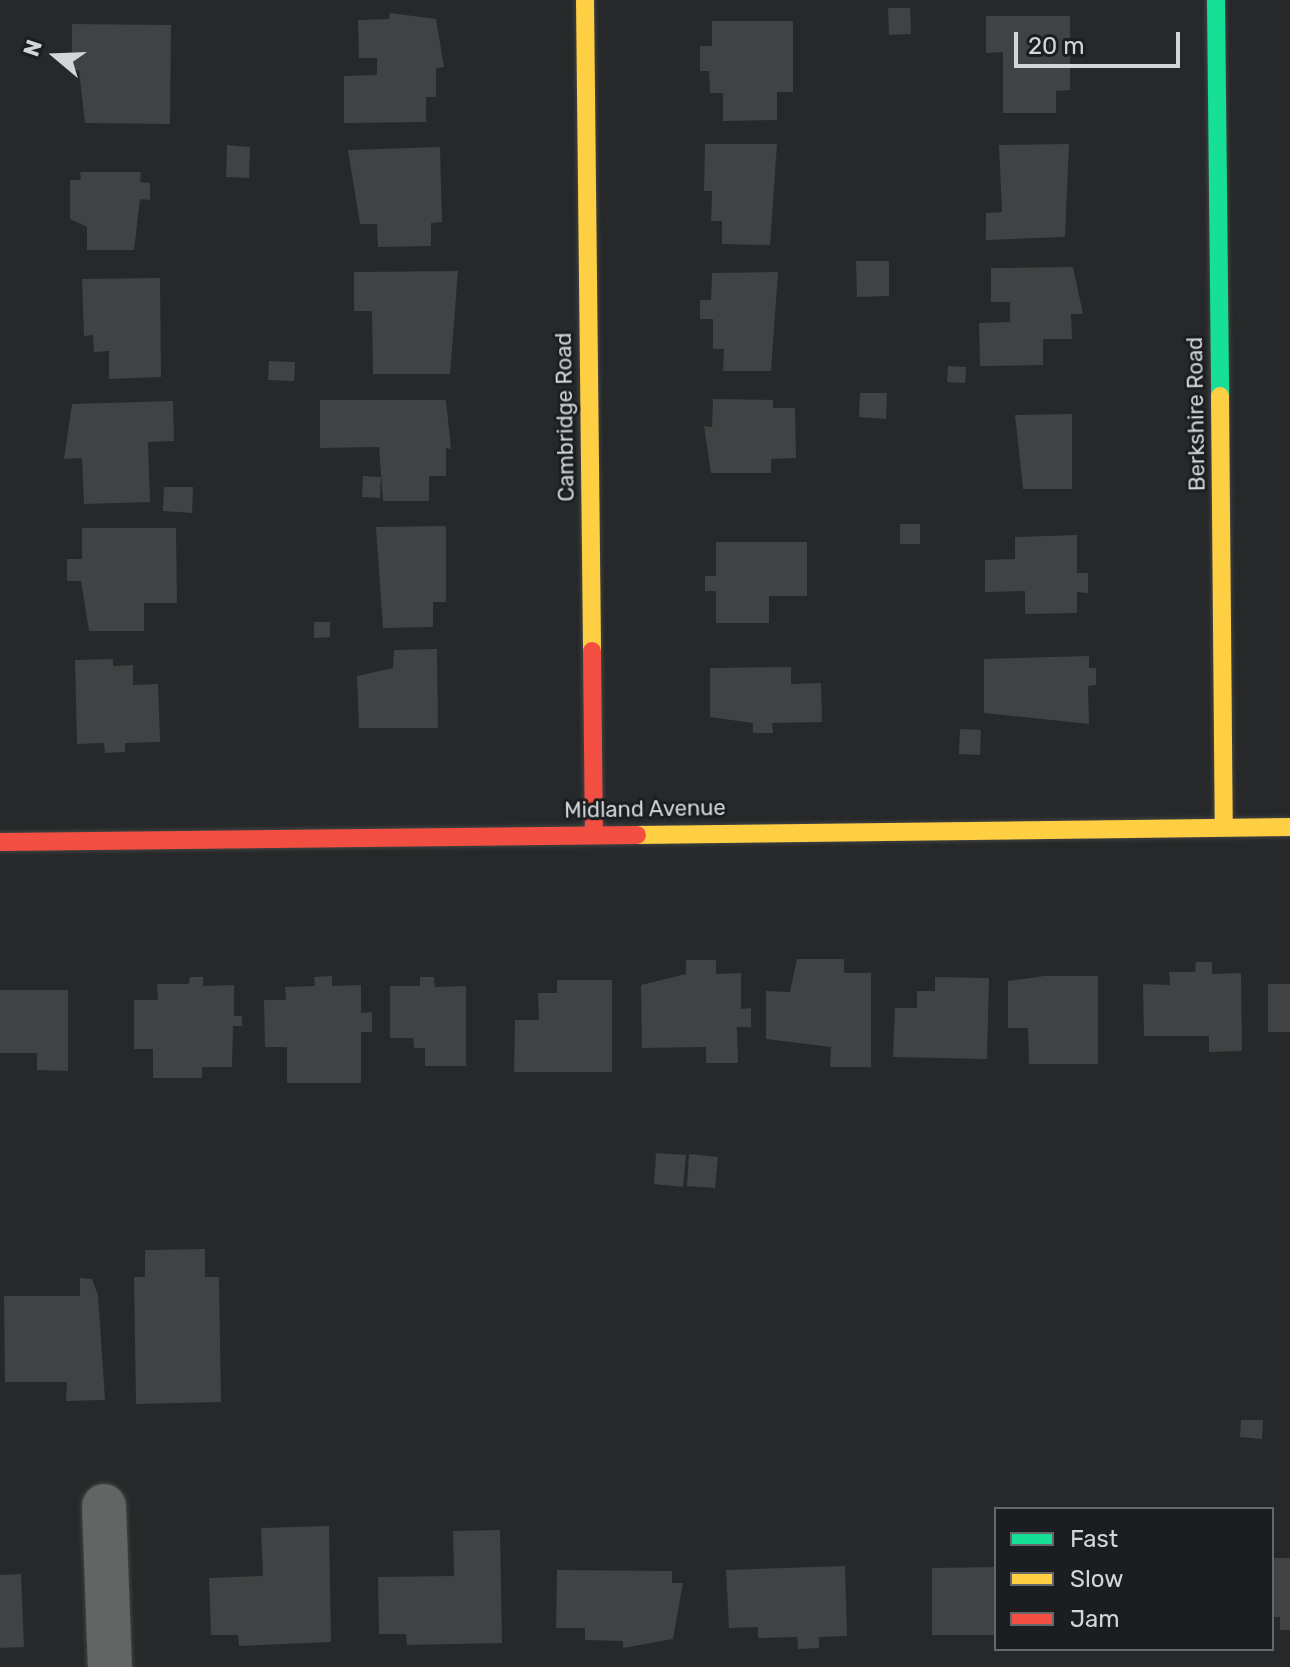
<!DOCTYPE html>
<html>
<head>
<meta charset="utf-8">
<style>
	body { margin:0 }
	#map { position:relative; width:1290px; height:1667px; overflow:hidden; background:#262829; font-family:Rubik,sans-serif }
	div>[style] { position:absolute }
	.building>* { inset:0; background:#414243 }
	.roads { filter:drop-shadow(0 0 2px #434444) drop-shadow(0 0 2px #434444) }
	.street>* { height:44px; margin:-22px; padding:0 22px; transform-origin:22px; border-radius:22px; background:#636464 }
	.fast>* { height:18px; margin:-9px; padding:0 9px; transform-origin:9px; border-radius:9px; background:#16e098 }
	.slow>* { height:18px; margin:-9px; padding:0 9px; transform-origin:9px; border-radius:9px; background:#ffcf43 }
	.jam>* { height:18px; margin:-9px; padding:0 9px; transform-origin:9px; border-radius:9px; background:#f24e42 }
	span { translate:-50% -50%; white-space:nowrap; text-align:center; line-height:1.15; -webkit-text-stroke:6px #1b1e20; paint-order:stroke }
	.street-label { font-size:22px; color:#d3d5d6 }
	.legend { position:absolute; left:994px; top:1507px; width:280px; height:144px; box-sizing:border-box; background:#1b1e20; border:2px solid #656769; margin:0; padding:10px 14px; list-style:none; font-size:24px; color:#d3d5d6 }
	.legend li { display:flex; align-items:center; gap:16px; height:40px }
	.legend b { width:40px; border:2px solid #656769 }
	.north { position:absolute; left:16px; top:16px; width:80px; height:80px; -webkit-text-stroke:6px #1b1e20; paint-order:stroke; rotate:289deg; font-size:22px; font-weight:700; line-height:32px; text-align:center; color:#d3d5d6 }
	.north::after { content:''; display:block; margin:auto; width:28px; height:36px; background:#d3d5d6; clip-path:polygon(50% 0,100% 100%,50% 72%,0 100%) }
	.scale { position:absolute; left:1014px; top:32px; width:166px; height:36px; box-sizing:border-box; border:4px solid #d3d5d6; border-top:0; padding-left:10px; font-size:24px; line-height:28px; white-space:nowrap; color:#d3d5d6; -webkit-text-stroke:6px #1b1e20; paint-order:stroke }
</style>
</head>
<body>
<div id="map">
	<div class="building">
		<i style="clip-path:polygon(888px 8px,910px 8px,911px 34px,889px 35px)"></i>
		<i style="clip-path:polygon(390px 13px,436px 19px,444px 67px,436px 68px,436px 97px,426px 97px,426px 122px,344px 123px,344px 76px,377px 75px,377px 58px,359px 58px,358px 20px,389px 19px)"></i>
		<i style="clip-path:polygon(986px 16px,1070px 16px,1070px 90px,1056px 91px,1056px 113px,1003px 113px,1003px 52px,986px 53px)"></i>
		<i style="clip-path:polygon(712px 21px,793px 21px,793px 92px,777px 92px,777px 120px,723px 121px,723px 93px,710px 93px,709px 71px,700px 71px,700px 46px,712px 46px)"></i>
		<i style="clip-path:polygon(72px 24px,171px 25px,170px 124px,85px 123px,79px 70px,72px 70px)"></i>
		<i style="clip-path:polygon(705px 144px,777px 144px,770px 245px,722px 244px,722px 221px,711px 221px,712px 191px,704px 191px)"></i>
		<i style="clip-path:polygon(1069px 144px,1065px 237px,986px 240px,986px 213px,1002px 212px,999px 145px)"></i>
		<i style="clip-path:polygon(227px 145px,250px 147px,249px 178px,226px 177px)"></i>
		<i style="clip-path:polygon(440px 147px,442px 222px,431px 223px,431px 246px,378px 247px,377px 224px,360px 224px,348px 150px)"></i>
		<i style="clip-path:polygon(80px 172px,141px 172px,140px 182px,150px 183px,150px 200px,140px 199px,134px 250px,87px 250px,87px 227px,70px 219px,70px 180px,81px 180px)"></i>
		<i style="clip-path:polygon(856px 261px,889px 261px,889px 296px,857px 297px)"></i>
		<i style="clip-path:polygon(1073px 267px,1083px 314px,1071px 314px,1072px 339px,1043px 339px,1043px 365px,980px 366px,979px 323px,1010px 322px,1010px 302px,991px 302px,991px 268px)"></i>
		<i style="clip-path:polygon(458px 271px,450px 374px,373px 374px,372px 311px,354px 311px,354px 272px)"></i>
		<i style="clip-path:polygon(778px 272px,771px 371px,723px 371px,724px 349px,713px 349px,713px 319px,700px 319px,700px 300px,711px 300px,712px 273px)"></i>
		<i style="clip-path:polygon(160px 278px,161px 377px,109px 379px,109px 351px,94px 352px,93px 335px,84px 336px,82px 279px)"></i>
		<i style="clip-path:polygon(269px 361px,295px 362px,294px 381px,268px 380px)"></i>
		<i style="clip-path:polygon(948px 366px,966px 367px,965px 383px,947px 382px)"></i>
		<i style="clip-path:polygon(860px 393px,887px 393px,886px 419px,859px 417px)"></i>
		<i style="clip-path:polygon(713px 399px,773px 400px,773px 408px,795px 408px,796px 458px,771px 459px,771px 473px,711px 473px,704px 426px,712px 427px)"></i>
		<i style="clip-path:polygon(320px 400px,446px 400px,451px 449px,446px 448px,446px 476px,429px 476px,429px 501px,383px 501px,379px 447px,320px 448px)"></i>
		<i style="clip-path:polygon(173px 401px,174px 441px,148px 442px,150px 502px,84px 504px,82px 458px,64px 459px,72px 404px)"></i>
		<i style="clip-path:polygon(1072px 414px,1072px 489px,1023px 489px,1015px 415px)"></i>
		<i style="clip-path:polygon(363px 476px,381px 477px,380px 498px,362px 497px)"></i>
		<i style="clip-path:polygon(164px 487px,193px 487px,192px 513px,163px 511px)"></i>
		<i style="clip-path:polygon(900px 524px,920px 524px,920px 544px,900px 544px)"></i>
		<i style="clip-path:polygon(446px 526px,446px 602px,433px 602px,433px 627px,383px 628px,376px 527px)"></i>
		<i style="clip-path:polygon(82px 528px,176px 528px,177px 603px,144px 603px,144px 631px,89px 631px,81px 581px,67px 581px,67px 559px,82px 559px)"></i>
		<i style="clip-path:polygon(1077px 535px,1077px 573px,1088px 573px,1088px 593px,1077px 592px,1077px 613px,1025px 614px,1025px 591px,985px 592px,985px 560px,1015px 559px,1015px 537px)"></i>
		<i style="clip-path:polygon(716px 542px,807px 542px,807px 596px,769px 596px,769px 623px,716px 623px,716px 591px,705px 591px,705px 576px,716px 576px)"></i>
		<i style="clip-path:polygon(314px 622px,330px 622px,330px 637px,314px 638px)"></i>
		<i style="clip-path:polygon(437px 649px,438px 728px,359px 728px,357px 676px,393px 668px,394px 650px)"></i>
		<i style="clip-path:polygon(1089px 656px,1089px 668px,1096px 668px,1096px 685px,1088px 686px,1089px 724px,984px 713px,984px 659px)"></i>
		<i style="clip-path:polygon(113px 659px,113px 666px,133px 665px,133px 685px,158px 684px,160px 742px,125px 743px,125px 752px,105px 753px,104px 743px,77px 744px,75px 660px)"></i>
		<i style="clip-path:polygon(791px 667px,791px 684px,821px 683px,822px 722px,772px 723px,773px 733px,753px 733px,753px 723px,710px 717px,710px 668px)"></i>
		<i style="clip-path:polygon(960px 729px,981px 730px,980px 755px,959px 754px)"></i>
		<i style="clip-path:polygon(797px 959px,844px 959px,844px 973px,871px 973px,871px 1067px,830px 1067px,831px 1047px,766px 1039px,766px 991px,790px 992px)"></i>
		<i style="clip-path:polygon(686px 960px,716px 960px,716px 974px,741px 973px,741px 1009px,751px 1008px,751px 1027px,737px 1027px,738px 1063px,706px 1063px,706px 1047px,642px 1048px,641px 985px,686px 974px)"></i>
		<i style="clip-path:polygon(1196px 962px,1212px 962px,1212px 974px,1241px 973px,1242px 1051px,1209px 1052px,1209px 1036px,1144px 1036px,1143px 984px,1170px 985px,1169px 972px,1195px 972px)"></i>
		<i style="clip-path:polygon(332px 976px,332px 986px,361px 985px,361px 1013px,372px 1012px,372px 1032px,361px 1032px,361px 1083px,287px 1083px,287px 1047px,265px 1047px,264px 1000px,286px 1000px,285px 987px,315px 986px,314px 977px)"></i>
		<i style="clip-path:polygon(1044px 976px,1098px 976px,1098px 1064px,1029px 1064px,1028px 1028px,1008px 1028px,1008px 981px)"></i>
		<i style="clip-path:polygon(190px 977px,203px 977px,203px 986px,234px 985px,234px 1016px,242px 1016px,242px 1026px,233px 1026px,232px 1067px,202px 1067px,202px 1078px,153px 1078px,153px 1049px,134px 1049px,134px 1000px,158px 1000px,157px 984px,189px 984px)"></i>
		<i style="clip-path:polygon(420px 977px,434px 977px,435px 987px,466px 986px,466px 1066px,425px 1066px,425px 1048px,414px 1048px,413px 1038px,390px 1038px,390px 986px,420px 986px)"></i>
		<i style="clip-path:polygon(935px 977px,989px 978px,987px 1059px,893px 1057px,895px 1008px,917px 1008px,917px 991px,935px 991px)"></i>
		<i style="clip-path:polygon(557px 980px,612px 980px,612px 1072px,514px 1072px,515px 1020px,539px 1020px,538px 993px,557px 993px)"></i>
		<i style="clip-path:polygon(1268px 984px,1290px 984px,1290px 1032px,1268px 1032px)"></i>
		<i style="clip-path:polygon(0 990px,68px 990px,68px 1071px,37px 1070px,37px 1053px,0 1053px)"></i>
		<i style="clip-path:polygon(656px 1153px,686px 1155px,683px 1187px,654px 1184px)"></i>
		<i style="clip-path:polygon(689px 1154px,718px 1157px,715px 1188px,687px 1186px)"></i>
		<i style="clip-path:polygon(205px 1249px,205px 1277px,219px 1277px,221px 1402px,136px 1404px,134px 1277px,145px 1277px,145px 1250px)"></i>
		<i style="clip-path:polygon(80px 1278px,92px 1279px,98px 1295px,105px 1400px,66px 1401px,67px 1382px,5px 1382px,4px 1296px,80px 1296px)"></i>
		<i style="clip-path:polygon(1241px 1420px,1263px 1420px,1262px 1439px,1240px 1437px)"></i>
		<i style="clip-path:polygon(329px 1526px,331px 1642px,239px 1646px,238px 1635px,211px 1635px,209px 1578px,263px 1576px,261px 1528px)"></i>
		<i style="clip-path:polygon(500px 1530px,502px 1643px,407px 1645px,406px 1634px,379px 1634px,378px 1577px,454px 1576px,453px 1531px)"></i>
		<i style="clip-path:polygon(1272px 1558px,1290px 1558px,1290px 1630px,1280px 1630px,1280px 1617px,1272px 1617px)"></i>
		<i style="clip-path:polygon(845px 1566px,847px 1636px,819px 1637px,819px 1648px,798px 1649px,797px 1637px,758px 1638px,758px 1627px,729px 1628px,726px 1570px)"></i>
		<i style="clip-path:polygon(996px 1567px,996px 1635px,932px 1635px,932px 1568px)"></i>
		<i style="clip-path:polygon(557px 1570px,672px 1571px,672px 1583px,683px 1583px,673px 1639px,623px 1648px,623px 1641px,585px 1640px,585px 1628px,556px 1628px)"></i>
		<i style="clip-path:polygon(21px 1574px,24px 1647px,0 1648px,0 1575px)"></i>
	</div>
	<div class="roads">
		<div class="street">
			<i style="left:104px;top:1506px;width:161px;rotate:87.9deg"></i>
		</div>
		<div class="fast">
			<i style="left:1216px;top:0;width:396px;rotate:89.4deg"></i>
		</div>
		<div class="slow">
			<i style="left:585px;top:0;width:651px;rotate:89.38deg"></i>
			<i style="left:1220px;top:396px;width:431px;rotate:89.5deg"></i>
			<i style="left:637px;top:835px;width:653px;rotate:-0.7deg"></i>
		</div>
		<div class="jam">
			<i style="left:592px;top:651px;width:182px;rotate:89.4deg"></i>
			<i style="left:0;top:842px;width:637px;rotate:-0.63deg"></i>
		</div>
	</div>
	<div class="street-label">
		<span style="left:1196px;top:414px;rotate:-91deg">Berkshire Road</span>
		<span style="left:565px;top:417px;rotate:-91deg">Cambridge Road</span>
		<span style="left:645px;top:809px;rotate:-1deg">Midland Avenue</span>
	</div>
	<ul class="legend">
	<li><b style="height:10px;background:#16e098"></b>Fast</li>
	<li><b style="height:10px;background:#ffcf43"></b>Slow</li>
	<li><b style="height:10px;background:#f24e42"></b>Jam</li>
	</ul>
	<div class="north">N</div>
	<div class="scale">20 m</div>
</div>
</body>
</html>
